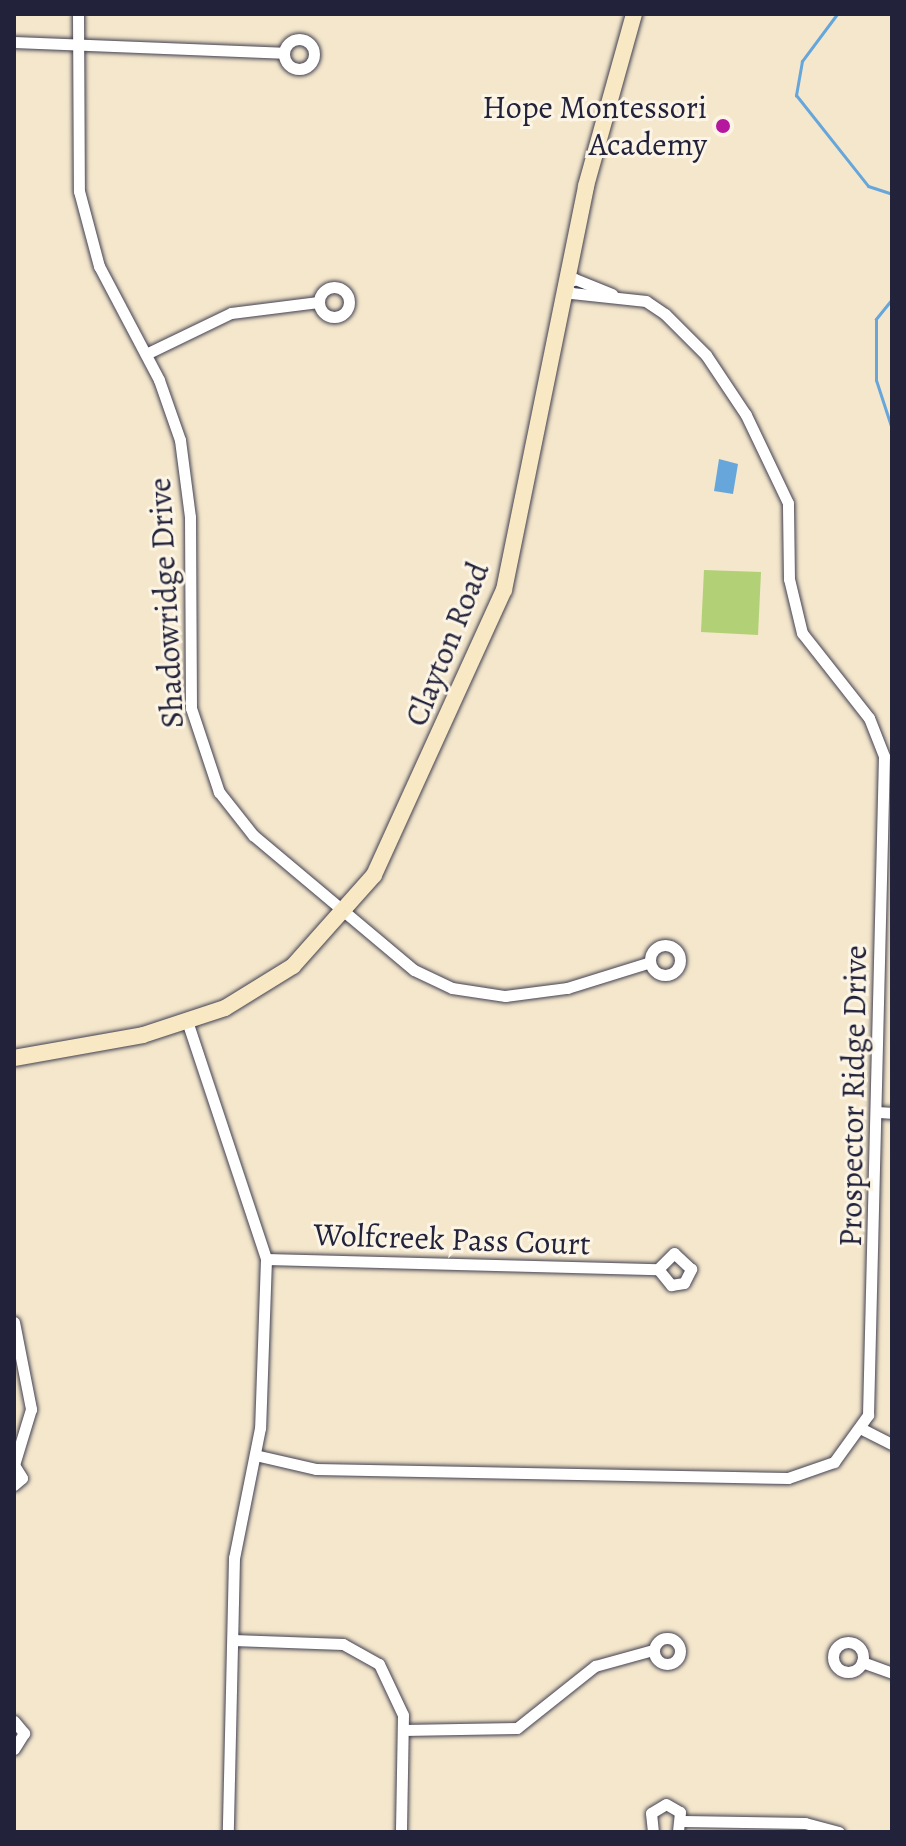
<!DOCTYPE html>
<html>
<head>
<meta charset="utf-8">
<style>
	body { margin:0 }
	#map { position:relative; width:906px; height:1846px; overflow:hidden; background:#f4e7cc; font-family:Alegreya,serif }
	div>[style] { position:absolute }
	.green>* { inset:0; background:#b2d076 }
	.water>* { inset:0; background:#67a6da }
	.stream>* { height:3px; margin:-1.5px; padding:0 1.5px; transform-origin:1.5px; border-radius:1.5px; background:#67a6da }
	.roads { filter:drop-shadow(0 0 2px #424051) drop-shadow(0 0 2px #424051) }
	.minor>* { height:11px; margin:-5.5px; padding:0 5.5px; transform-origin:5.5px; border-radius:5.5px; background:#fff }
	.minor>.ring { margin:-5.5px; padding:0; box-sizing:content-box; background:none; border:11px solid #fff; border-radius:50% }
	.secondary>* { height:16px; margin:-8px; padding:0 8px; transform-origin:8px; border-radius:8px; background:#f8e8c3 }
	.dots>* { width:22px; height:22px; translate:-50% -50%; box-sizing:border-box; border:4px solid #fcf5e5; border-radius:50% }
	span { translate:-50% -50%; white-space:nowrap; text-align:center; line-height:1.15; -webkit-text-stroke:6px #fcf5e5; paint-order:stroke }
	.poi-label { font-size:32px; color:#22223b }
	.right { translate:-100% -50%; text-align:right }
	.street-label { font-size:32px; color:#22223b }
	.frame { position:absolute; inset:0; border:16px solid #22223b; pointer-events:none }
</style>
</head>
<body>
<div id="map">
	<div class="green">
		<i style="clip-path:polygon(704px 570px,761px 572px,758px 635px,701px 632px)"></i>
	</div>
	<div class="water">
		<i style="clip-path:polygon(719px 459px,738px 464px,733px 494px,714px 491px)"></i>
	</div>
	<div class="stream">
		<i style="left:837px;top:14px;width:59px;rotate:126.7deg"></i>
		<i style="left:802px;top:61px;width:35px;rotate:100deg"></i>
		<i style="left:796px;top:95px;width:116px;rotate:51.6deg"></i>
		<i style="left:868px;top:186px;width:25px;rotate:18deg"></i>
		<i style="left:892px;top:299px;width:26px;rotate:129deg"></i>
		<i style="left:876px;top:319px;width:61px;rotate:90deg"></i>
		<i style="left:876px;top:380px;width:52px;rotate:71.9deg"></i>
	</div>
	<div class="roads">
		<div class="minor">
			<i style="left:78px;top:14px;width:177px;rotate:89.7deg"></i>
			<i style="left:79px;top:191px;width:78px;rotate:75.1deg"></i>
			<i style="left:99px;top:266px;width:129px;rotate:62.2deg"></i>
			<i style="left:159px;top:380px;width:64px;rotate:70.7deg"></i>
			<i style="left:180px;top:440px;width:78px;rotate:82.6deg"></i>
			<i style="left:190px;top:517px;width:191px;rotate:89.7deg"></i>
			<i style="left:191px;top:708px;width:89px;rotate:71.6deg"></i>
			<i style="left:219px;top:792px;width:55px;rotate:51.7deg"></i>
			<i style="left:253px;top:835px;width:210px;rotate:40deg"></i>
			<i style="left:414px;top:970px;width:42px;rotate:25.3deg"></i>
			<i style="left:452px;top:988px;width:54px;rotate:8.6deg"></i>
			<i style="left:505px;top:996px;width:63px;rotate:-7.4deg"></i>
			<i style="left:567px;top:988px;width:85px;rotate:-17.2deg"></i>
			<i class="ring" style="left:284px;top:39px;width:19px;height:19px"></i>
			<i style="left:14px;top:42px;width:269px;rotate:2.3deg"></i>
			<i class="ring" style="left:319px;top:287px;width:19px;height:19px"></i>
			<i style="left:146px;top:354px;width:94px;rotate:-25.8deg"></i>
			<i style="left:231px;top:313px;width:88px;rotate:-7.2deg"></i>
			<i class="ring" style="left:650px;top:945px;width:19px;height:19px"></i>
			<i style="left:188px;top:1024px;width:248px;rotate:71.6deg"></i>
			<i style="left:266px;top:1259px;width:169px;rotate:92deg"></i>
			<i style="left:260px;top:1428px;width:133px;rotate:101.3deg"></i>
			<i style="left:234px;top:1558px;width:274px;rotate:91.3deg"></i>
			<i style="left:878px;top:1112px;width:14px;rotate:4deg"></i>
			<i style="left:266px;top:1259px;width:392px;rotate:1.5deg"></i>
			<i style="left:658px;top:1269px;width:21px;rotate:51deg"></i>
			<i style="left:671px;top:1285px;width:13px;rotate:-9deg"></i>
			<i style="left:684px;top:1283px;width:16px;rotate:-63deg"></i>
			<i style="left:691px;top:1269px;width:23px;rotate:-137deg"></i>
			<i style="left:674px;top:1253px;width:23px;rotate:135deg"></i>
			<i style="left:14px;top:1322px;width:89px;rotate:78.9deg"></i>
			<i style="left:31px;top:1409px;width:59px;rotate:106.9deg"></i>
			<i style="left:14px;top:1465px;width:15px;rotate:58deg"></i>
			<i style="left:22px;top:1478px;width:11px;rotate:139deg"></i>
			<i style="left:862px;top:1429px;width:34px;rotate:27deg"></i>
			<i style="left:255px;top:1455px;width:63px;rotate:12.9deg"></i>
			<i style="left:316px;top:1469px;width:472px;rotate:1.1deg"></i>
			<i style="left:788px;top:1478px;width:49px;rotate:-19.2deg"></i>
			<i style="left:834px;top:1462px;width:58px;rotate:-54.1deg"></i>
			<i style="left:868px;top:1415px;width:659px;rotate:-88.61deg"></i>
			<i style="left:884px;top:756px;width:41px;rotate:-111.5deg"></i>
			<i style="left:869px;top:718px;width:108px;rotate:-128.2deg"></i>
			<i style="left:802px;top:633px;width:56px;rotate:-103.5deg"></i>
			<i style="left:789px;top:579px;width:76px;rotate:-90.8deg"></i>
			<i style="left:788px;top:503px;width:98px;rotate:-115.5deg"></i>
			<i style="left:746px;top:415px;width:72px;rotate:-123.7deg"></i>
			<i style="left:706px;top:355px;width:58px;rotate:-135deg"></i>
			<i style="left:665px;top:314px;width:23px;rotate:-146deg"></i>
			<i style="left:646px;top:301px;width:75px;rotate:-173.9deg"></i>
			<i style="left:571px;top:293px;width:11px;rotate:-128deg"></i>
			<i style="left:564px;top:284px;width:12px;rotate:-24deg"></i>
			<i style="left:575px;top:279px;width:40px;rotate:22deg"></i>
			<i class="ring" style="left:654px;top:1638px;width:15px;height:15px"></i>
			<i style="left:233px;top:1640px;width:110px;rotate:2.1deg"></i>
			<i style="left:343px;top:1644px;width:41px;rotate:29.1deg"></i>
			<i style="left:379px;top:1664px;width:56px;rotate:64.8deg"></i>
			<i style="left:403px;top:1715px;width:117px;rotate:91deg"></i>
			<i class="ring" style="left:833px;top:1642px;width:19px;height:19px"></i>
			<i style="left:862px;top:1662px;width:32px;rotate:20deg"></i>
			<i style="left:14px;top:1721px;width:16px;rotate:50deg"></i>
			<i style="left:24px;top:1733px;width:19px;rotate:122deg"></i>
			<i style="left:403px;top:1730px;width:114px;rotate:-1deg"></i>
			<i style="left:517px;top:1728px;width:100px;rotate:-38.5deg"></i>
			<i style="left:595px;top:1666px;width:60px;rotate:-15.4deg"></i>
			<i style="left:683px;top:1821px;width:122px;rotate:0.9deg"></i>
			<i style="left:805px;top:1823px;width:35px;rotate:15deg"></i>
			<i style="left:653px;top:1832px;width:19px;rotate:-96deg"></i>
			<i style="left:651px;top:1813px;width:17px;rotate:-31deg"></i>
			<i style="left:666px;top:1804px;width:16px;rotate:30deg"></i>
			<i style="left:680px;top:1812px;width:20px;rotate:96deg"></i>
		</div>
		<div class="secondary">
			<i style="left:14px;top:1058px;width:131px;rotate:-10.1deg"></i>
			<i style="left:143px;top:1035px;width:86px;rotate:-18.2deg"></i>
			<i style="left:225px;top:1008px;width:80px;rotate:-31.7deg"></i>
			<i style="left:293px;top:966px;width:122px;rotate:-48.3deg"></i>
			<i style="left:374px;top:875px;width:313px;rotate:-65.5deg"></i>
			<i style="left:504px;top:590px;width:412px;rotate:-78.5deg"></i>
			<i style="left:586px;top:186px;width:179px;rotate:-74.4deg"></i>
		</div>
	</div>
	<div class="dots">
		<i style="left:723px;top:126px;background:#b5179e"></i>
	</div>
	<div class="poi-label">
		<span class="right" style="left:707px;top:126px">Hope Montessori<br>Academy</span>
	</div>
	<div class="street-label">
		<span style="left:166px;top:603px;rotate:-93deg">Shadowridge Drive</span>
		<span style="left:447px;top:644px;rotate:-68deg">Clayton Road</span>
		<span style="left:853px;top:1096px;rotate:-89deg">Prospector Ridge Drive</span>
		<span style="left:452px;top:1239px;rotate:2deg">Wolfcreek Pass Court</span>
	</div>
	<div class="frame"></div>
</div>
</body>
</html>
